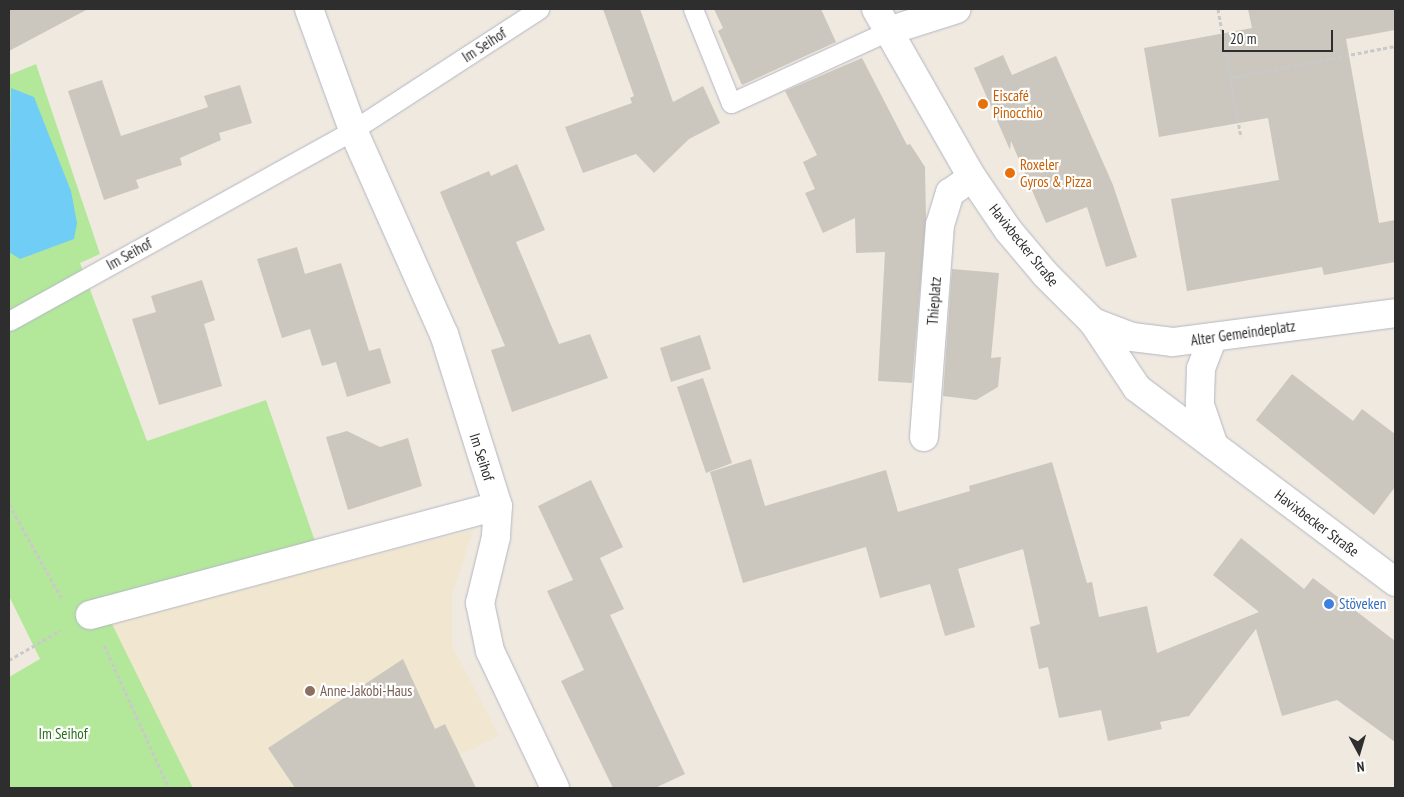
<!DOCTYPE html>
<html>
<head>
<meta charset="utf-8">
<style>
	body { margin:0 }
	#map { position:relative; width:1404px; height:797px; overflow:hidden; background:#efe9e0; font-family:"PT Sans Narrow",sans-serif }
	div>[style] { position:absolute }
	.education>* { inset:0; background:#f1e7d0 }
	.green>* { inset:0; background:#b3e89b }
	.water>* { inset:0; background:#70cdf5 }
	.building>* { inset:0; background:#cbc7be }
	.path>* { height:3px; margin-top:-1.5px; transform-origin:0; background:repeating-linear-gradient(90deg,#c9c9c9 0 4px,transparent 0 6.5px) }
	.roads { filter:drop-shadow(0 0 1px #b4b6c2) drop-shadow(0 0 1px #b4b6c2) }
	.lane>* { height:19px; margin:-9.5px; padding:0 9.5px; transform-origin:9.5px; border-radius:9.5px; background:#fff }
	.street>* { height:28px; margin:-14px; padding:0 14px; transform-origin:14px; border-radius:14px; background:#fff }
	.secondary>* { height:28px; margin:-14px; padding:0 14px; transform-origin:14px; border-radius:14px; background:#fff }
	.dots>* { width:14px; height:14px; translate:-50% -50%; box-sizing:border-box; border:2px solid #fff; border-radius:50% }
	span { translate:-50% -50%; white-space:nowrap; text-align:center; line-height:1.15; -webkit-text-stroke:4.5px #fff; paint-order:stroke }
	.street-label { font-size:15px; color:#2e2e2e }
	.food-label { font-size:15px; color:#c56008 }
	.left { translate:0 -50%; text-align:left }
	.shop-label { font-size:15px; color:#366cbe }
	.education-label { font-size:15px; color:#785e54 }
	.park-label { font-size:15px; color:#287118 }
	.frame { position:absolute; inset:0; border:10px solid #2e2e2e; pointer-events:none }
	.north { position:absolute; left:1334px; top:727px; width:50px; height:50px; -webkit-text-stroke:4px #fff; paint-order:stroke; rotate:174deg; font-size:14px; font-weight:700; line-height:20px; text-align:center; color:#2e2e2e }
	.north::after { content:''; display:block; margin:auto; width:18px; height:22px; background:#2e2e2e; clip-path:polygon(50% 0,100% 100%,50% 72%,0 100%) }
	.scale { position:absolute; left:1222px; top:30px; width:111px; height:22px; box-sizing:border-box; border:2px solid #2e2e2e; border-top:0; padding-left:6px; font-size:15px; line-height:18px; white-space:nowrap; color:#2e2e2e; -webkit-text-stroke:4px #fff; paint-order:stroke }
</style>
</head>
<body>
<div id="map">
	<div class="education">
		<i style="clip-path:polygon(473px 530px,452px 595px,452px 645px,499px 736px,391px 788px,193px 788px,110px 622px)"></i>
	</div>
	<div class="green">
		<i style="clip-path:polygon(36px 64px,100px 254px,80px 263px,147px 441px,266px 400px,324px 567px,111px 622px,193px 788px,9px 788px,9px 677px,40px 659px,9px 596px,9px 75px)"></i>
	</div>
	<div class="water">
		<i style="clip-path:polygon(11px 88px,34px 97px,71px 191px,77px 223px,74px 239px,20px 259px,9px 252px)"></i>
	</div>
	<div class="building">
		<i style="clip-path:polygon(9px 9px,88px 9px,9px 51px)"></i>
		<i style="clip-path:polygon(603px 9px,640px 9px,673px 102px,703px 86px,720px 123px,689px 139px,654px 173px,636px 154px,583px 173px,565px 127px,632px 103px,630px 98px,634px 96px)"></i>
		<i style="clip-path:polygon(714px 9px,821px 9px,836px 42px,742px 85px,718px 31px,723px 28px)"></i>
		<i style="clip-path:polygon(1248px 9px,1395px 9px,1395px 30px,1346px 39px,1379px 223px,1395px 220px,1395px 262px,1324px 275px,1322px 267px,1187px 291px,1171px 199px,1279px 180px,1268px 118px,1159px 137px,1144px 48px,1252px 28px)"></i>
		<i style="clip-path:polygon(1003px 55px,1012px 75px,1056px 56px,1113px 185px,1137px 257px,1106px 267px,1087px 207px,1046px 223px,1011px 141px,1010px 150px,974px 68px)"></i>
		<i style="clip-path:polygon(862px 58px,907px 145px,910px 144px,925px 167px,926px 219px,912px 383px,878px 381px,885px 252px,856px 253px,855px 218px,823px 233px,805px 193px,815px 189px,803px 162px,817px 155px,785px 91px)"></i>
		<i style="clip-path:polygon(102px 80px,121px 136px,208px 107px,204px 96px,240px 85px,252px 123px,219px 133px,221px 140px,180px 158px,182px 165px,136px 180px,139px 188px,104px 200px,68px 91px)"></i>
		<i style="clip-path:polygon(517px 164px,545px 230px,516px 242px,559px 344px,590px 334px,608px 378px,512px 412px,491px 350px,505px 346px,440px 192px,489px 171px,491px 176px)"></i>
		<i style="clip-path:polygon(297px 247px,305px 274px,341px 263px,369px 351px,380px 348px,391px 383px,347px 397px,336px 362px,322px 366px,310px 329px,282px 338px,257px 259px)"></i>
		<i style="clip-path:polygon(952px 269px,999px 273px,991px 358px,1001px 357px,998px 387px,976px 400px,943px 396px)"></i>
		<i style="clip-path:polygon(202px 280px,215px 320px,204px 324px,222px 386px,159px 405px,132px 319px,156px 312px,151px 296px)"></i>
		<i style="clip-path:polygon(700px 335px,711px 369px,671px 382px,660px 348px)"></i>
		<i style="clip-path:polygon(1292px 374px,1353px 421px,1362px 409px,1395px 434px,1395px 487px,1374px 515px,1256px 420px)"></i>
		<i style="clip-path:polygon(703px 378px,732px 463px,706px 473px,677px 387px)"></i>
		<i style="clip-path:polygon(347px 431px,380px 447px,408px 438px,422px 486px,348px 510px,326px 437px)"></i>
		<i style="clip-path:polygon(751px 459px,765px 506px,886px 470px,898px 512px,970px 491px,969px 486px,1052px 462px,1087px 583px,1092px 582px,1099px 617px,1147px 606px,1157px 653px,1259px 612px,1213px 575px,1241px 538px,1304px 589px,1313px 578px,1395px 641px,1395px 742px,1337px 700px,1282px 716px,1256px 629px,1189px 716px,1160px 722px,1162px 729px,1108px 741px,1101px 710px,1059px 718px,1048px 667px,1039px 669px,1030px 627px,1040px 624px,1023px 549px,958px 569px,975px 627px,945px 636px,930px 584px,880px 598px,866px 547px,743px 583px,710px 472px)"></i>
		<i style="clip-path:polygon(591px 480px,623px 547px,600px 558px,624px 609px,610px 615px,685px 774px,655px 788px,613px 788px,561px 681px,584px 670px,547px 591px,573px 580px,538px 506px)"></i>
		<i style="clip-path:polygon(403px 659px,435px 729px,445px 724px,476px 788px,295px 788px,268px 748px)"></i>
	</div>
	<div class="path">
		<i style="left:1218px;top:9px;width:130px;rotate:79.8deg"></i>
		<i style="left:1230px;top:78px;width:168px;rotate:-11deg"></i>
		<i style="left:9px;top:504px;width:107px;rotate:60.8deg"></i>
		<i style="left:104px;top:645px;width:157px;rotate:65.6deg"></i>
		<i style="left:9px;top:660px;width:60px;rotate:-30deg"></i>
	</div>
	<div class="roads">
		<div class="lane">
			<i style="left:693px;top:9px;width:101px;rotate:68deg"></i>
			<i style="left:731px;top:103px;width:173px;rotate:-24.6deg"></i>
			<i style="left:9px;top:321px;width:393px;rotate:-29deg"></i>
			<i style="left:353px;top:130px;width:222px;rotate:-33deg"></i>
		</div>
		<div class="street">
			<i style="left:309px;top:9px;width:129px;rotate:70deg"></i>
			<i style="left:353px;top:130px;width:223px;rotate:66deg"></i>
			<i style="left:444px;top:334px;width:180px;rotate:72.6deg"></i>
			<i style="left:498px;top:506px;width:31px;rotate:94deg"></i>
			<i style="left:496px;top:537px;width:68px;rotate:103.6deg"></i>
			<i style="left:480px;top:603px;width:49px;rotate:78.2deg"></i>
			<i style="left:490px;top:651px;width:152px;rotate:64.6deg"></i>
			<i style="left:888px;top:31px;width:72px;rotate:-17.7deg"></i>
			<i style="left:1093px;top:322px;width:79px;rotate:56.3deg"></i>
			<i style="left:1137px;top:388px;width:323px;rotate:36.9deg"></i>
			<i style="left:1213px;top:337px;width:34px;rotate:111deg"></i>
			<i style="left:1201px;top:369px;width:36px;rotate:92deg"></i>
			<i style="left:1200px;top:405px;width:43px;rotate:71.1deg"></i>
			<i style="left:924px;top:437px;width:213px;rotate:-85.7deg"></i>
			<i style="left:940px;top:225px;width:34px;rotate:-73deg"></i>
			<i style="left:950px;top:193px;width:27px;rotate:-36deg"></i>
			<i style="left:90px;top:615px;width:422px;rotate:-15deg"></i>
		</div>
		<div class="secondary">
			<i style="left:876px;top:9px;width:193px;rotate:60.3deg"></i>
			<i style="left:972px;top:177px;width:64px;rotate:55.8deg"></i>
			<i style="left:1008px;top:230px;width:57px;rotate:49.9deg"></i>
			<i style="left:1045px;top:274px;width:68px;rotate:45deg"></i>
			<i style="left:1093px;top:322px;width:42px;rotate:21deg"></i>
			<i style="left:1132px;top:337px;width:41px;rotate:7deg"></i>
			<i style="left:1173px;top:342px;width:224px;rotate:-7.4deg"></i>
		</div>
	</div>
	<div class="dots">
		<i style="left:983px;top:104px;background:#e8710a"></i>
		<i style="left:1010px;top:173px;background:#e8710a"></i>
		<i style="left:1329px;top:604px;background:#3f7fe0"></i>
		<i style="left:310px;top:691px;background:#8d6e63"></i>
	</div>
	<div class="street-label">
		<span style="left:484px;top:45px;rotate:-33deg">Im Seihof</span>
		<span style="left:1024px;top:245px;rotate:51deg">Havixbecker Straße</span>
		<span style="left:129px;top:254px;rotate:-29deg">Im Seihof</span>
		<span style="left:934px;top:301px;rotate:-86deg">Thieplatz</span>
		<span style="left:1243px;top:333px;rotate:-8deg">Alter Gemeindeplatz</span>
		<span style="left:482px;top:457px;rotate:72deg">Im Seihof</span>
		<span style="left:1317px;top:523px;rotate:37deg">Havixbecker Straße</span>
	</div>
	<div class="food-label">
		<span class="left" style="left:993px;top:104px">Eiscafé<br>Pinocchio</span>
		<span class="left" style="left:1020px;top:173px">Roxeler<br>Gyros &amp; Pizza</span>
	</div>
	<div class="shop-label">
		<span class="left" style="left:1339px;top:604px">Stöveken</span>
	</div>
	<div class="education-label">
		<span class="left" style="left:320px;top:691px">Anne-Jakobi-Haus</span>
	</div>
	<div class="park-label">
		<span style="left:63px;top:734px">Im Seihof</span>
	</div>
	<div class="frame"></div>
	<div class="north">N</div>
	<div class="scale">20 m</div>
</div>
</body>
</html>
